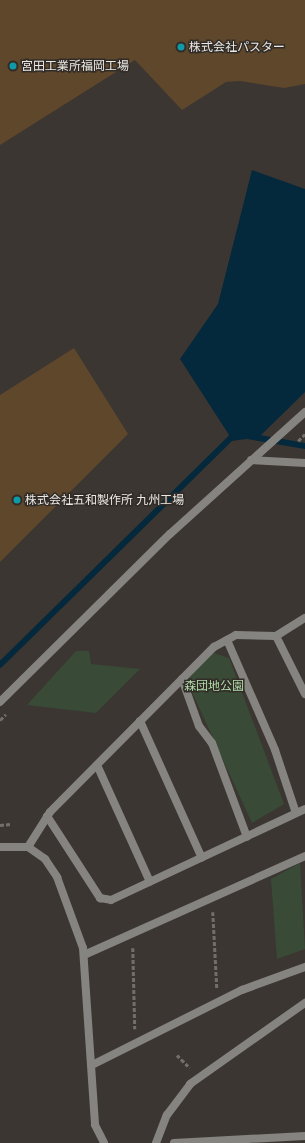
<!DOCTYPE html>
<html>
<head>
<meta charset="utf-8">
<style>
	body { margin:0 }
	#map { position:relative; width:305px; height:1143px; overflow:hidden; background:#3b3631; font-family:Montserrat,"Noto Sans JP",sans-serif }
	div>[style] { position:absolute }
	.green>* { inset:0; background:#394b36 }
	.water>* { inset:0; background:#04283c }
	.stream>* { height:5.5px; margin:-2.75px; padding:0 2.75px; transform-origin:2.75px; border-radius:2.75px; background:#04283c }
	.building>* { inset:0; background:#5f472b }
	.path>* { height:2.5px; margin-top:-1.25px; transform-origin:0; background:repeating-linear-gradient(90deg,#726e69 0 4px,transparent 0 6px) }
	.service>* { height:8px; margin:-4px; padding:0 4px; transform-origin:4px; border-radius:4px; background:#868480 }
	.minor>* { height:8px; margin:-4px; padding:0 4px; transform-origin:4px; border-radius:4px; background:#868480 }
	.tertiary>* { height:8px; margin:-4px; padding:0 4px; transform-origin:4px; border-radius:4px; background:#868480 }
	.dots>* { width:11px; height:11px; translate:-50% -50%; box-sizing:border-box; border:2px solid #312c27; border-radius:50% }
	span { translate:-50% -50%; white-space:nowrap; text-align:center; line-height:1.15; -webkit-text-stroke:3px #312c27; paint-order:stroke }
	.poi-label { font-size:12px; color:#ece9e5 }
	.left { translate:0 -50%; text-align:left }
	.park-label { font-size:12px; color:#afdca9 }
</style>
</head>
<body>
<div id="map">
	<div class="green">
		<i style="clip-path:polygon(76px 651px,89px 651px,91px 664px,140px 669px,96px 713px,27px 705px)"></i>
		<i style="clip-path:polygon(214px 653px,229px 658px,284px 804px,252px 823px,186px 679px)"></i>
		<i style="clip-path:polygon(300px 863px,305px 949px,277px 959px,271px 879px)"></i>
	</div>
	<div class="water">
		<i style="clip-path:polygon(252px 170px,305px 189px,305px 392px,257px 439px,246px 435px,231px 438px,180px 359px,218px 304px)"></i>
	</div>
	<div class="stream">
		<i style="left:0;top:665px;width:324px;rotate:-44.5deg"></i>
		<i style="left:231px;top:438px;width:17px;rotate:-7deg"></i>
		<i style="left:248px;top:436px;width:58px;rotate:10deg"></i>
	</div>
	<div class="building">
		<i style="clip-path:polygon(0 0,305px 0,305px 84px,284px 88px,240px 81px,226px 82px,182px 110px,135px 60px,0 145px)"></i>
		<i style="clip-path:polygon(74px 348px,128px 434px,0 562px,0 395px)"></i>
	</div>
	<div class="path">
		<i style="left:298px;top:441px;width:10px;rotate:-45deg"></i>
		<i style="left:0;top:720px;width:8px;rotate:-45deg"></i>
		<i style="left:0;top:825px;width:11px;rotate:-5deg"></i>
		<i style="left:213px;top:912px;width:77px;rotate:87deg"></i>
		<i style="left:133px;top:948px;width:81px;rotate:88.6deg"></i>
		<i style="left:177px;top:1055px;width:18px;rotate:45deg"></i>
	</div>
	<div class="service">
		<i style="left:276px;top:636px;width:65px;rotate:63.4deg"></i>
		<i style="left:182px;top:679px;width:50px;rotate:70.1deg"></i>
		<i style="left:199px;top:726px;width:21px;rotate:53deg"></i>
		<i style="left:212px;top:743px;width:100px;rotate:69.6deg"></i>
		<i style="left:140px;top:721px;width:150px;rotate:65.7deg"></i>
		<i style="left:97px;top:765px;width:128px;rotate:65.6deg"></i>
	</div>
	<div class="minor">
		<i style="left:251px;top:460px;width:54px;rotate:3.2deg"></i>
		<i style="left:227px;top:640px;width:120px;rotate:66.4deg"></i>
		<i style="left:275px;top:750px;width:66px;rotate:71.6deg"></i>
		<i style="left:47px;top:816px;width:98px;rotate:57.1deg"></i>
		<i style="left:100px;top:898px;width:11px;rotate:10deg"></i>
		<i style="left:111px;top:900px;width:214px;rotate:-25.1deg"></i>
		<i style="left:28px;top:847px;width:41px;rotate:-57.8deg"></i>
		<i style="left:50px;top:812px;width:233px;rotate:-45.2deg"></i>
		<i style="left:214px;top:647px;width:25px;rotate:-29deg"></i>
		<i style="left:236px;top:635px;width:40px;rotate:1.4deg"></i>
		<i style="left:276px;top:636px;width:34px;rotate:-32deg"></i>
		<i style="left:84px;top:955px;width:242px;rotate:-24.1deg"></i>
		<i style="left:92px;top:1065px;width:168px;rotate:-26.6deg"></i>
		<i style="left:242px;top:990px;width:67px;rotate:-20.1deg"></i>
		<i style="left:174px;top:1143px;width:131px;rotate:-3.1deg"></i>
	</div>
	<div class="tertiary">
		<i style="left:0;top:702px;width:239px;rotate:-44.7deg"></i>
		<i style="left:170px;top:534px;width:182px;rotate:-42.1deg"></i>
		<i style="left:0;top:847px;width:28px"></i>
		<i style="left:28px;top:847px;width:21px;rotate:35deg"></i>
		<i style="left:45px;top:859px;width:22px;rotate:56deg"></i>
		<i style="left:57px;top:877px;width:76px;rotate:69.9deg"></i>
		<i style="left:83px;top:948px;width:177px;rotate:86.1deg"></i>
		<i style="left:95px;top:1125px;width:20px;rotate:63deg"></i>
		<i style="left:156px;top:1143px;width:30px;rotate:-69deg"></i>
		<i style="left:167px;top:1115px;width:39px;rotate:-53deg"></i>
		<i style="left:190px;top:1084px;width:141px;rotate:-35.2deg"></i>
	</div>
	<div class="dots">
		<i style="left:181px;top:47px;background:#0f9aa8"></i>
		<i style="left:13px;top:66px;background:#0f9aa8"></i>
		<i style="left:17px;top:500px;background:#0f9aa8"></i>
	</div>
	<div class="poi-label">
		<span class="left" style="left:189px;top:47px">株式会社パスター</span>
		<span class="left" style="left:21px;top:66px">宮田工業所福岡工場</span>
		<span class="left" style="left:25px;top:500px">株式会社五和製作所 九州工場</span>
	</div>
	<div class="park-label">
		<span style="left:214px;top:686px">森団地公園</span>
	</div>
</div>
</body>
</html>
